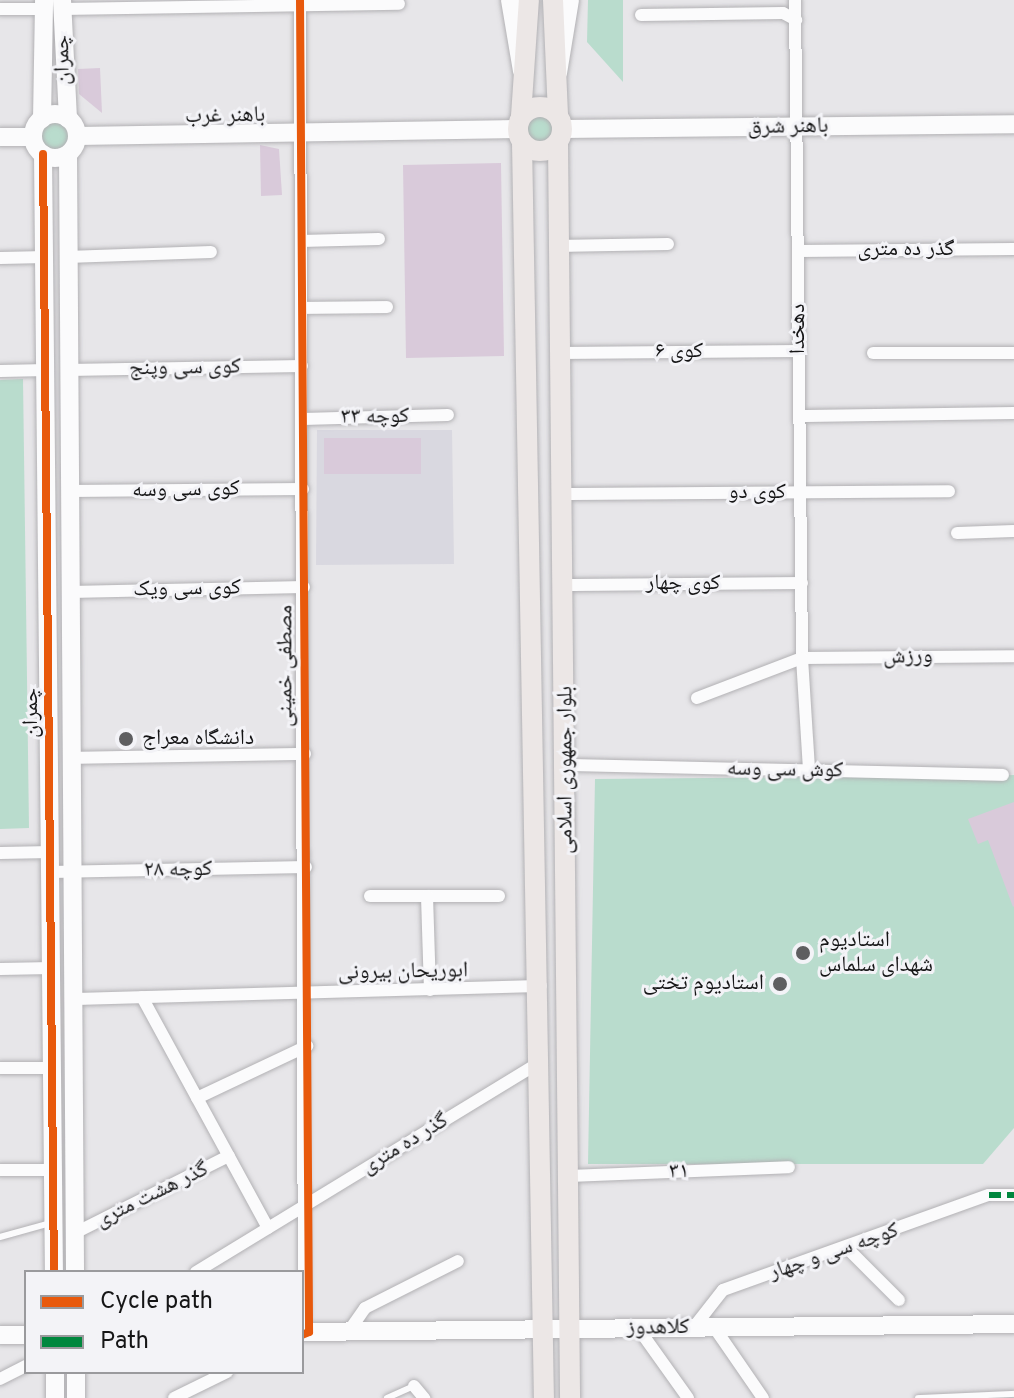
<!DOCTYPE html>
<html>
<head>
<meta charset="utf-8">
<style>
	body { margin:0 }
	#map { position:relative; width:1014px; height:1398px; overflow:hidden; background:#e7e6e9; font-family:Overpass,"Noto Naskh Arabic",sans-serif }
	div>[style] { position:absolute }
	.built>* { inset:0; background:#d9d8e0 }
	.green>* { inset:0; background:#b9dccd }
	.round { border-radius:50% }
	.building>* { inset:0; background:#d9cada }
	.roads { filter:drop-shadow(0 0 2px #b2b1b4) drop-shadow(0 0 2px #b2b1b4) }
	.lane>* { height:6px; margin:-3px; padding:0 3px; transform-origin:3px; border-radius:3px; background:#fbfbfc }
	.street>* { height:12px; margin:-6px; padding:0 6px; transform-origin:6px; border-radius:6px; background:#fbfbfc }
	.secondary>* { height:18px; margin:-9px; padding:0 9px; transform-origin:9px; border-radius:9px; background:#fbfbfc }
	.secondary>.ring { margin:-9px; padding:0; box-sizing:content-box; background:none; border:18px solid #fbfbfc; border-radius:50% }
	.primary>* { height:20px; margin:-10px; padding:0 10px; transform-origin:10px; border-radius:10px; background:#ece7e6 }
	.primary>.ring { margin:-10px; padding:0; box-sizing:content-box; background:none; border:20px solid #ece7e6; border-radius:50% }
	.quiet>* { height:6px; margin-top:-3px; transform-origin:0; background:repeating-linear-gradient(90deg,#00873e 0 12px,transparent 0 18px) }
	.cycleway>* { height:8px; margin:-4px; padding:0 4px; transform-origin:4px; border-radius:4px; background:#e8590c }
	.dots>* { width:22px; height:22px; translate:-50% -50%; box-sizing:border-box; border:4px solid #f3f3f7; border-radius:50% }
	span { translate:-50% -50%; white-space:nowrap; text-align:center; line-height:1.15; -webkit-text-stroke:6px #f3f3f7; paint-order:stroke }
	.street-label { font-size:22px; color:#151516 }
	.poi-label { font-size:22px; color:#151516 }
	.left { translate:0 -50%; text-align:left }
	.right { translate:-100% -50%; text-align:right }
	.legend { position:absolute; left:24px; top:1270px; width:280px; height:104px; box-sizing:border-box; background:#f3f3f7; border:2px solid #9a9a9d; margin:0; padding:10px 14px; list-style:none; font-size:24px; color:#151516 }
	.legend li { display:flex; align-items:center; gap:16px; height:40px }
	.legend b { width:40px; border:2px solid #9a9a9d }
</style>
</head>
<body>
<div id="map">
	<div class="built">
		<i style="clip-path:polygon(317px 430px,452px 430px,454px 564px,316px 565px)"></i>
	</div>
	<div class="green">
		<i style="clip-path:polygon(588px 0,623px 0,623px 82px,587px 42px)"></i>
		<i class="round" style="left:521px;top:111px;width:36px;height:36px"></i>
		<i class="round" style="left:40px;top:121px;width:30px;height:30px"></i>
		<i style="clip-path:polygon(23px 379px,29px 828px,0 829px,0 380px)"></i>
		<i style="clip-path:polygon(1014px 775px,1014px 1128px,983px 1164px,588px 1164px,595px 779px)"></i>
	</div>
	<div class="building">
		<i style="clip-path:polygon(100px 68px,102px 113px,79px 94px,78px 69px)"></i>
		<i style="clip-path:polygon(260px 145px,279px 149px,282px 195px,261px 196px)"></i>
		<i style="clip-path:polygon(501px 163px,504px 356px,406px 358px,403px 165px)"></i>
		<i style="clip-path:polygon(324px 438px,421px 438px,421px 474px,324px 474px)"></i>
		<i style="clip-path:polygon(1014px 802px,1014px 906px,1013px 907px,988px 840px,978px 844px,968px 819px)"></i>
	</div>
	<div class="roads">
		<div class="lane">
			<i style="left:0;top:1237px;width:52px;rotate:-15.6deg"></i>
			<i style="left:387px;top:1398px;width:30px;rotate:-24deg"></i>
			<i style="left:918px;top:1398px;width:96px;rotate:-2.4deg"></i>
		</div>
		<div class="street">
			<i style="left:300px;top:0;width:1334px;rotate:89.83deg"></i>
			<i style="left:795px;top:0;width:658px;rotate:89.39deg"></i>
			<i style="left:802px;top:658px;width:212px;rotate:-0.5deg"></i>
			<i style="left:0;top:9px;width:44px"></i>
			<i style="left:62px;top:9px;width:337px;rotate:-0.9deg"></i>
			<i style="left:641px;top:15px;width:142px;rotate:-0.8deg"></i>
			<i style="left:783px;top:13px;width:15px;rotate:28deg"></i>
			<i style="left:301px;top:241px;width:78px;rotate:-1.5deg"></i>
			<i style="left:556px;top:246px;width:112px;rotate:-1deg"></i>
			<i style="left:799px;top:251px;width:215px;rotate:-0.5deg"></i>
			<i style="left:67px;top:257px;width:144px;rotate:-2deg"></i>
			<i style="left:0;top:258px;width:46px;rotate:-1.2deg"></i>
			<i style="left:302px;top:308px;width:85px;rotate:-0.7deg"></i>
			<i style="left:559px;top:353px;width:240px;rotate:-0.5deg"></i>
			<i style="left:873px;top:353px;width:141px"></i>
			<i style="left:68px;top:370px;width:234px;rotate:-1deg"></i>
			<i style="left:0;top:371px;width:47px;rotate:-1.2deg"></i>
			<i style="left:800px;top:416px;width:214px;rotate:-0.8deg"></i>
			<i style="left:303px;top:419px;width:145px;rotate:-1.6deg"></i>
			<i style="left:69px;top:491px;width:234px;rotate:-0.5deg"></i>
			<i style="left:564px;top:494px;width:385px;rotate:-0.4deg"></i>
			<i style="left:957px;top:533px;width:57px;rotate:-2deg"></i>
			<i style="left:565px;top:585px;width:237px;rotate:-0.5deg"></i>
			<i style="left:70px;top:592px;width:234px;rotate:-1.2deg"></i>
			<i style="left:697px;top:698px;width:112px;rotate:-20.9deg"></i>
			<i style="left:802px;top:658px;width:112px;rotate:86.4deg"></i>
			<i style="left:71px;top:758px;width:234px;rotate:-1deg"></i>
			<i style="left:566px;top:765px;width:437px;rotate:1.3deg"></i>
			<i style="left:0;top:853px;width:51px;rotate:-1.1deg"></i>
			<i style="left:51px;top:872px;width:255px;rotate:-1.1deg"></i>
			<i style="left:370px;top:896px;width:129px"></i>
			<i style="left:427px;top:896px;width:94px;rotate:88.2deg"></i>
			<i style="left:0;top:969px;width:52px;rotate:-1.1deg"></i>
			<i style="left:142px;top:997px;width:263px;rotate:61.4deg"></i>
			<i style="left:73px;top:999px;width:468px;rotate:-1.6deg"></i>
			<i style="left:0;top:1068px;width:53px"></i>
			<i style="left:197px;top:1098px;width:122px;rotate:-25.3deg"></i>
			<i style="left:0;top:1170px;width:53px"></i>
			<i style="left:569px;top:1176px;width:220px;rotate:-2.3deg"></i>
			<i style="left:75px;top:1233px;width:172px;rotate:-26.6deg"></i>
			<i style="left:848px;top:1249px;width:72px;rotate:45deg"></i>
			<i style="left:196px;top:1272px;width:403px;rotate:-31.4deg"></i>
			<i style="left:694px;top:1327px;width:47px;rotate:-51.9deg"></i>
			<i style="left:723px;top:1290px;width:282px;rotate:-19.7deg"></i>
			<i style="left:989px;top:1195px;width:25px"></i>
			<i style="left:714px;top:1327px;width:86px;rotate:55.4deg"></i>
			<i style="left:638px;top:1328px;width:86px;rotate:54.5deg"></i>
			<i style="left:349px;top:1331px;width:28px;rotate:-55deg"></i>
			<i style="left:365px;top:1308px;width:104px;rotate:-26.8deg"></i>
			<i style="left:0;top:1379px;width:29px;rotate:-27deg"></i>
			<i style="left:414px;top:1386px;width:16px;rotate:50deg"></i>
			<i style="left:174px;top:1398px;width:59px;rotate:-26.1deg"></i>
		</div>
		<div class="secondary">
			<i style="left:62px;top:0;width:119px;rotate:87.1deg"></i>
			<i style="left:510px;top:0;width:72px;rotate:80.4deg"></i>
			<i style="left:558px;top:73px;width:74px;rotate:-80.7deg"></i>
			<i class="ring" style="left:33px;top:114px;width:26px;height:26px"></i>
			<i style="left:42px;top:119px;width:119px;rotate:-89deg"></i>
			<i style="left:562px;top:129px;width:452px;rotate:-0.6deg"></i>
			<i style="left:77px;top:136px;width:440px;rotate:-0.9deg"></i>
			<i style="left:0;top:137px;width:33px"></i>
			<i style="left:43px;top:154px;width:1118px;rotate:89.44deg"></i>
			<i style="left:68px;top:154px;width:1118px;rotate:89.64deg"></i>
			<i style="left:302px;top:1332px;width:712px;rotate:-0.64deg"></i>
			<i style="left:0;top:1335px;width:26px"></i>
			<i style="left:55px;top:1372px;width:26px;rotate:90deg"></i>
			<i style="left:76px;top:1372px;width:26px;rotate:90deg"></i>
		</div>
		<div class="primary">
			<i style="left:553px;top:0;width:116px;rotate:87.5deg"></i>
			<i class="ring" style="left:518px;top:107px;width:24px;height:24px"></i>
			<i style="left:521px;top:116px;width:116px;rotate:-86.1deg"></i>
			<i style="left:522px;top:142px;width:1256px;rotate:89deg"></i>
			<i style="left:558px;top:142px;width:1256px;rotate:89.45deg"></i>
		</div>
	</div>
	<div class="quiet">
		<i style="left:989px;top:1195px;width:25px"></i>
	</div>
	<div class="cycleway">
		<i style="left:300px;top:0;width:1332px;rotate:89.61deg"></i>
		<i style="left:309px;top:1332px;width:8px;rotate:157deg"></i>
		<i style="left:43px;top:154px;width:1118px;rotate:89.44deg"></i>
	</div>
	<div class="dots">
		<i style="left:126px;top:739px;background:#5e5e60"></i>
		<i style="left:803px;top:953px;background:#5e5e60"></i>
		<i style="left:780px;top:984px;background:#5e5e60"></i>
	</div>
	<div class="street-label">
		<span style="left:63px;top:60px;rotate:-91deg">چمران</span>
		<span style="left:225px;top:116px;rotate:-1deg">باهنر غرب</span>
		<span style="left:788px;top:127px;rotate:-1deg">باهنر شرق</span>
		<span style="left:906px;top:250px">گذر ده متری</span>
		<span style="left:799px;top:329px;rotate:-90deg">دهخدا</span>
		<span style="left:679px;top:352px">کوی ۶</span>
		<span style="left:185px;top:368px;rotate:-1deg">کوی سی وپنج</span>
		<span style="left:375px;top:417px;rotate:-1deg">کوچه ۳۳</span>
		<span style="left:186px;top:490px;rotate:-1deg">کوی سی وسه</span>
		<span style="left:757px;top:493px">کوی دو</span>
		<span style="left:683px;top:584px">کوی چهار</span>
		<span style="left:187px;top:589px;rotate:-1deg">کوی سی ویک</span>
		<span style="left:908px;top:657px;rotate:-1deg">ورزش</span>
		<span style="left:286px;top:666px;rotate:-90deg">مصطفی خمینی</span>
		<span style="left:32px;top:713px;rotate:-90deg">چمران</span>
		<span style="left:566px;top:770px;rotate:-90deg">بلوار جمهوری اسلامی</span>
		<span style="left:785px;top:770px;rotate:1deg">کوش سی وسه</span>
		<span style="left:178px;top:870px;rotate:-1deg">کوچه ۲۸</span>
		<span style="left:403px;top:972px;rotate:-1deg">ابوریحان بیرونی</span>
		<span style="left:405px;top:1144px;rotate:-31deg">گذر ده متری</span>
		<span style="left:679px;top:1172px;rotate:-2deg">۳۱</span>
		<span style="left:152px;top:1195px;rotate:-26deg">گذر هشت متری</span>
		<span style="left:834px;top:1252px;rotate:-19deg">کوچه سی و چهار</span>
		<span style="left:658px;top:1328px;rotate:-1deg">کلاهدوز</span>
	</div>
	<div class="poi-label">
		<span class="left" style="left:142px;top:739px">دانشگاه معراج</span>
		<span class="left" style="left:819px;top:953px">استادیوم<br>شهدای سلماس</span>
		<span class="right" style="left:764px;top:984px">استادیوم تختی</span>
	</div>
	<ul class="legend">
	<li><b style="height:10px;background:#e8590c"></b>Cycle path</li>
	<li><b style="height:10px;background:#00873e"></b>Path</li>
	</ul>
</div>
</body>
</html>
